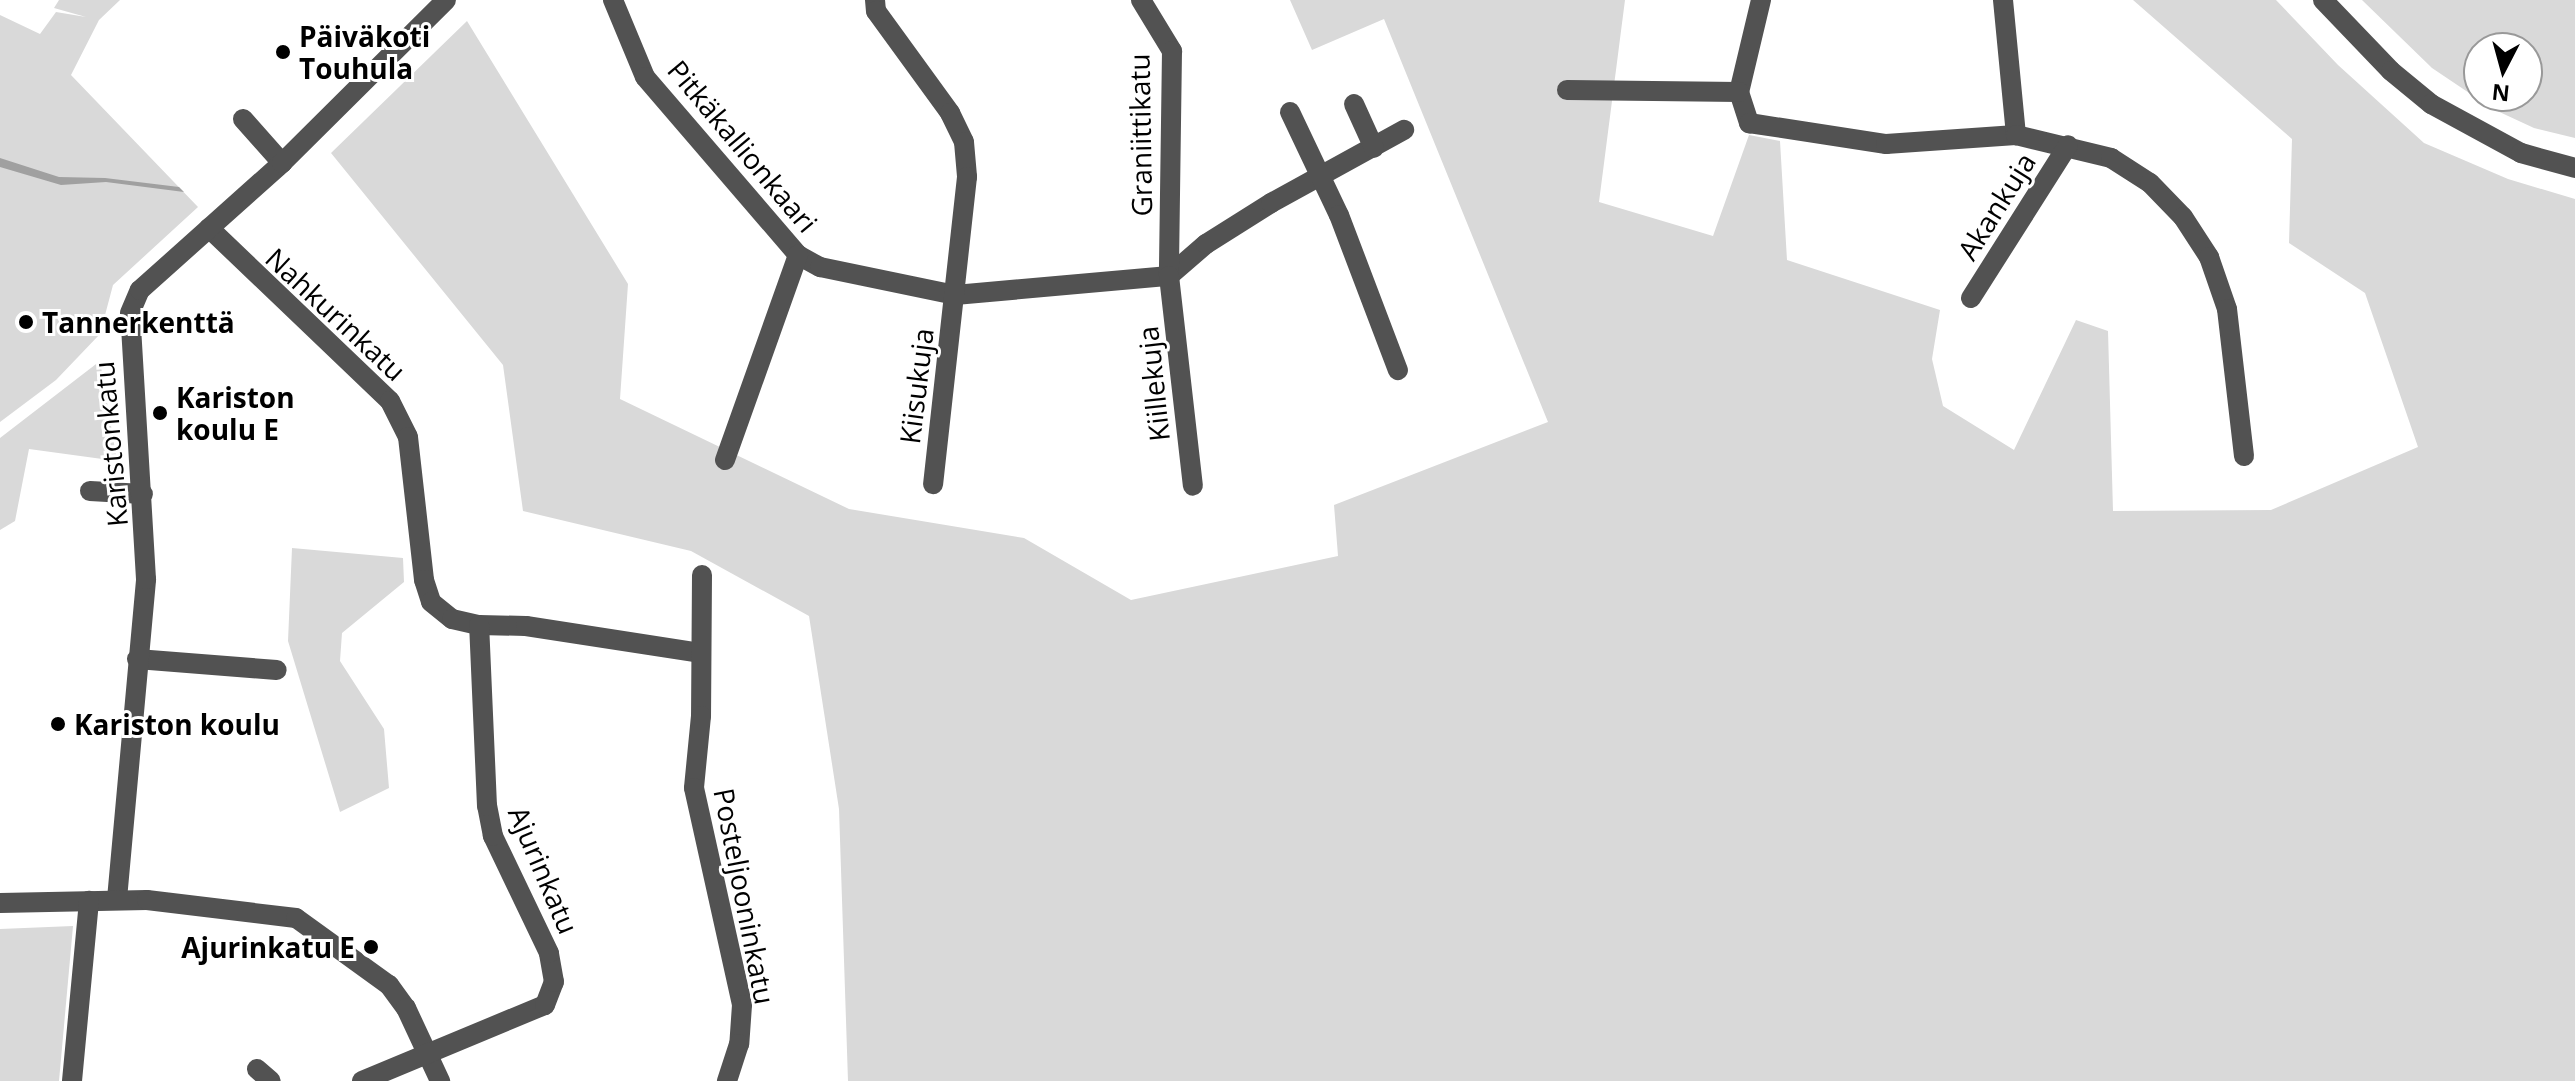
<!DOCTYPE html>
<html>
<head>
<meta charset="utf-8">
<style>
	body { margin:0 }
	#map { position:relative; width:2575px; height:1081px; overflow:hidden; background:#fff; font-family:"Open Sans",sans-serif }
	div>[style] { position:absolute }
	.green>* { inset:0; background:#d9d9d9 }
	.water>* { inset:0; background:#a0a0a0 }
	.minor>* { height:20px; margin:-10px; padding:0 10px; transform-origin:10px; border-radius:10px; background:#525252 }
	.dots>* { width:22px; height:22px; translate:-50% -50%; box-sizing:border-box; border:4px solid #fff; border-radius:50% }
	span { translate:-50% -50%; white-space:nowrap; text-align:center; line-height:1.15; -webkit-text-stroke:6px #fff; paint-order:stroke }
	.poi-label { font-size:28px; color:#000; font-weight:700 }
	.left { translate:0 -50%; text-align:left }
	.right { translate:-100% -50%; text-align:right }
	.street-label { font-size:28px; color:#000 }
	.north { position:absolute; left:2463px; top:32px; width:80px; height:80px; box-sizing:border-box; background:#fff; border:2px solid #999; border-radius:50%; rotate:186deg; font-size:22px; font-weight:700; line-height:32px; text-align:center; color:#000 }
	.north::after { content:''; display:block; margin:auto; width:28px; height:36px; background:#000; clip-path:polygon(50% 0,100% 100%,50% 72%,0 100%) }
</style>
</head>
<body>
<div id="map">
	<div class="green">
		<i style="clip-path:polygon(59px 0,120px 0,99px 20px,71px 75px,198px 207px,113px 285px,100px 334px,56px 380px,0 422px,0 15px,40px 34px,56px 12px,86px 17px,54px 8px)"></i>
		<i style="clip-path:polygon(1290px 0,1625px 0,1599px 202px,1713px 236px,1749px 135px,1780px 141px,1787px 260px,1940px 310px,1932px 359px,1943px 406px,2014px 450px,2076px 320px,2108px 331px,2113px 511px,2271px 510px,2418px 447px,2365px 293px,2289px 243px,2292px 139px,2133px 0,2276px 0,2338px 65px,2424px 143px,2508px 179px,2575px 199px,2575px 1081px,848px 1081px,839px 809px,809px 616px,691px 551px,523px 511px,503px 365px,331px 153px,467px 21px,628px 284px,620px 399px,849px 509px,1024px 538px,1131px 600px,1338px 556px,1334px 505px,1548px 422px,1384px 19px,1312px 50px)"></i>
		<i style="clip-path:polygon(evenodd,2362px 0,2575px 0,2575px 138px,2534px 128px,2493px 109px,2432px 68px,2362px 0,2479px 48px,2527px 48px,2527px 96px,2479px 96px,2479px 48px)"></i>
		<i style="clip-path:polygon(100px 361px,117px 461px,29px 449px,15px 521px,0 530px,0 438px)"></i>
		<i style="clip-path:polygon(292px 548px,403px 558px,404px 582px,342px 633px,340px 661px,384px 729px,389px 788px,340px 812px,288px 641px)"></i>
		<i style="clip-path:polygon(73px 926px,59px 1081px,0 1081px,0 929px)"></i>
	</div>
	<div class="water">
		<i style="clip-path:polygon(0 158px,59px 177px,105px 178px,179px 187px,184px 192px,106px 182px,61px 185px,0 167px)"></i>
	</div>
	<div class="minor">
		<i style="left:613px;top:0;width:83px;rotate:67.4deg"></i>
		<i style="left:645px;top:77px;width:235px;rotate:49.3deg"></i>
		<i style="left:798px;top:255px;width:25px;rotate:29deg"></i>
		<i style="left:820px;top:267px;width:138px;rotate:11.7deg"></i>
		<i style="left:955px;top:295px;width:215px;rotate:-5.1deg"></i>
		<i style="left:1169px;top:276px;width:49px;rotate:-40.9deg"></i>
		<i style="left:1206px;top:244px;width:77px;rotate:-32.2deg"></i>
		<i style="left:1271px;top:203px;width:152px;rotate:-28.8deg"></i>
		<i style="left:875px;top:0;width:11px;rotate:85deg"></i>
		<i style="left:876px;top:11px;width:126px;rotate:54deg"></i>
		<i style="left:950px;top:113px;width:32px;rotate:64deg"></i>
		<i style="left:964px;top:142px;width:35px;rotate:85deg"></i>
		<i style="left:967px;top:177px;width:309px;rotate:96.3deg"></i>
		<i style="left:1141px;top:0;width:60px;rotate:58.7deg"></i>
		<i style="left:1172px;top:51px;width:225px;rotate:90.8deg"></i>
		<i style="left:1169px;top:276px;width:211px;rotate:83.5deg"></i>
		<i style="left:1761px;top:0;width:95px;rotate:103.4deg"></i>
		<i style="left:1739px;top:92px;width:33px;rotate:72deg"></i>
		<i style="left:1749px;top:123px;width:139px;rotate:8.7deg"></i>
		<i style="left:1886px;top:144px;width:130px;rotate:-4deg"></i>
		<i style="left:2003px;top:0;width:136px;rotate:84.5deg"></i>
		<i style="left:2016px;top:135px;width:98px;rotate:13.6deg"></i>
		<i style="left:2111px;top:158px;width:46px;rotate:32.7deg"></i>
		<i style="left:2150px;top:183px;width:47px;rotate:45.9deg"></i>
		<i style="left:2183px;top:217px;width:48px;rotate:57deg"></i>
		<i style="left:2209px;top:257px;width:55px;rotate:70.9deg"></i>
		<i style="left:2227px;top:309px;width:148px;rotate:83.4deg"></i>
		<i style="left:2323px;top:0;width:98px;rotate:46.2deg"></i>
		<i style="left:2391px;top:71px;width:52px;rotate:39.5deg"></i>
		<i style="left:2431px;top:104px;width:102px;rotate:28.6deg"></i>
		<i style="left:2521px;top:153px;width:56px;rotate:15.5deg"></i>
		<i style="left:1567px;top:90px;width:172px;rotate:0.7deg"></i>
		<i style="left:1354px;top:104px;width:48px;rotate:65.6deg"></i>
		<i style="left:1290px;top:112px;width:114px;rotate:64.6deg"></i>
		<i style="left:1339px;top:215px;width:166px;rotate:69.2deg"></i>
		<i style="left:243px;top:119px;width:59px;rotate:48.4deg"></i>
		<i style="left:209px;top:228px;width:250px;rotate:43.7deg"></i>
		<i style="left:390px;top:401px;width:40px;rotate:63.4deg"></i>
		<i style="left:408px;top:437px;width:144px;rotate:83.6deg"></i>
		<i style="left:424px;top:580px;width:23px;rotate:72deg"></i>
		<i style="left:431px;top:602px;width:27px;rotate:39deg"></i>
		<i style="left:452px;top:619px;width:28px;rotate:13deg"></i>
		<i style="left:479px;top:625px;width:47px;rotate:1.2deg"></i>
		<i style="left:526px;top:626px;width:176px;rotate:8.8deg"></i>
		<i style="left:1971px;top:298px;width:181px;rotate:-57.6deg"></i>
		<i style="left:725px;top:460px;width:218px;rotate:-70.4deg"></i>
		<i style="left:90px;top:491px;width:53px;rotate:3.2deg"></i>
		<i style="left:702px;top:575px;width:141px;rotate:90.4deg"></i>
		<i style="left:701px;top:716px;width:72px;rotate:95.6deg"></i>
		<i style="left:694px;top:788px;width:222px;rotate:77.5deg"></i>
		<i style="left:742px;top:1005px;width:39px;rotate:94deg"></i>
		<i style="left:739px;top:1044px;width:39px;rotate:108deg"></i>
		<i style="left:137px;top:659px;width:140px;rotate:4.5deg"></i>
		<i style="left:117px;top:899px;width:321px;rotate:-84.8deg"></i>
		<i style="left:146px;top:579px;width:266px;rotate:-93.4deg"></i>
		<i style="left:130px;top:313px;width:25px;rotate:-67deg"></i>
		<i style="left:140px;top:290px;width:191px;rotate:-41.8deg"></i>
		<i style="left:282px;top:163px;width:231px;rotate:-44.8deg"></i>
		<i style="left:0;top:903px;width:147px;rotate:-1.2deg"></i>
		<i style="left:147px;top:900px;width:150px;rotate:6.9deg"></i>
		<i style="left:296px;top:918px;width:115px;rotate:35.8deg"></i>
		<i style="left:389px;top:985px;width:29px;rotate:54deg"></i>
		<i style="left:406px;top:1008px;width:81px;rotate:65deg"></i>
		<i style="left:257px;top:1069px;width:18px;rotate:41deg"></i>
		<i style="left:72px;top:1081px;width:181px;rotate:-84.6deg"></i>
		<i style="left:362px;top:1081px;width:198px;rotate:-22.6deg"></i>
		<i style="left:545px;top:1005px;width:25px;rotate:-69deg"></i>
		<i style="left:554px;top:982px;width:29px;rotate:-100deg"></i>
		<i style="left:549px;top:953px;width:130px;rotate:-115.6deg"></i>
		<i style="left:493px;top:836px;width:31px;rotate:-101deg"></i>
		<i style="left:487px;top:806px;width:181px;rotate:-92.5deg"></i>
	</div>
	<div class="dots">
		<i style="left:283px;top:52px;background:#000"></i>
		<i style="left:26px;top:322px;background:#000"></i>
		<i style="left:160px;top:413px;background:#000"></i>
		<i style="left:58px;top:724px;background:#000"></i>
		<i style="left:371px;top:947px;background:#000"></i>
	</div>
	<div class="poi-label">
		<span class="left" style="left:299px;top:52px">Päiväkoti<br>Touhula</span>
		<span class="left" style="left:42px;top:322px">Tannerkenttä</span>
		<span class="left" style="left:176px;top:413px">Kariston<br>koulu E</span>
		<span class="left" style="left:74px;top:724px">Kariston koulu</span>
		<span class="right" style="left:355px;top:947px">Ajurinkatu E</span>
	</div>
	<div class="street-label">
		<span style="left:1140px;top:135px;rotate:-91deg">Graniittikatu</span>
		<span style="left:743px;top:146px;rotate:50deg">Pitkäkallionkaari</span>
		<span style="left:1996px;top:206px;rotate:-58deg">Akankuja</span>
		<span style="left:336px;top:314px;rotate:43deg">Nahkurinkatu</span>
		<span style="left:1153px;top:384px;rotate:-96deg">Kiillekuja</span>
		<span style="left:916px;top:386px;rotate:-83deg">Kiisukuja</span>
		<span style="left:110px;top:444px;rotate:-95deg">Karistonkatu</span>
		<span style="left:544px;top:870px;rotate:67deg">Ajurinkatu</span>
		<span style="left:745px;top:896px;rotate:79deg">Posteljooninkatu</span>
	</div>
	<div class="north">N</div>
</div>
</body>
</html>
